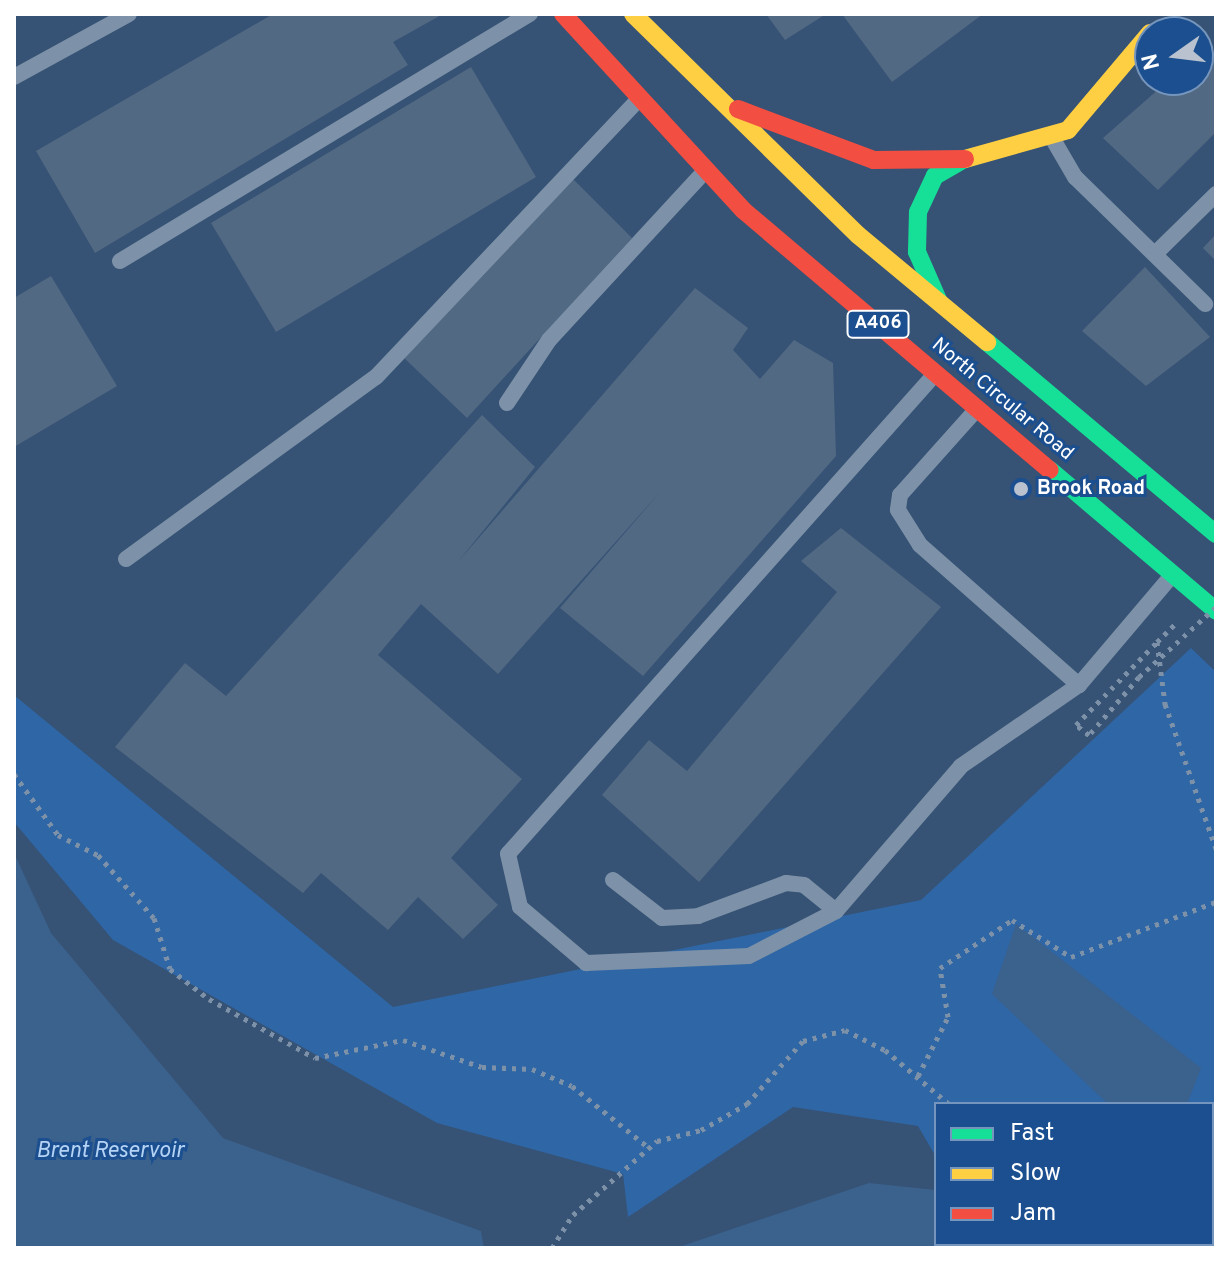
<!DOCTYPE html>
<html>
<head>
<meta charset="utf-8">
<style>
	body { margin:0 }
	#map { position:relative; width:1230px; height:1262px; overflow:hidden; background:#365274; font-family:Overpass,sans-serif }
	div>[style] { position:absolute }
	.green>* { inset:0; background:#2f66a5 }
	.water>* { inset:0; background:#3b618d }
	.building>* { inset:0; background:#526984 }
	.path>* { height:5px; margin-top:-2.5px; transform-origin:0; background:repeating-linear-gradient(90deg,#7d92a8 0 4px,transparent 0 10px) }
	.lane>* { height:16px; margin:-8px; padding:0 8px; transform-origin:8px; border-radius:8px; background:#7d92a8 }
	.fast>* { height:18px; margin:-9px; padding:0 9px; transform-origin:9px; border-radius:9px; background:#16e098 }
	.slow>* { height:18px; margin:-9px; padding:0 9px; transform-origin:9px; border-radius:9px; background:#ffcf43 }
	.jam>* { height:18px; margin:-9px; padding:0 9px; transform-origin:9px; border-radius:9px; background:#f24e42 }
	.path-bridge>* { height:5px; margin-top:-2.5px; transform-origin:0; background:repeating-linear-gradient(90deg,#7d92a8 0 4px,transparent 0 10px) }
	.dots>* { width:22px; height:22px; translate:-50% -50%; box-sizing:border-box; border:4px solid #1b4f8f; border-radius:50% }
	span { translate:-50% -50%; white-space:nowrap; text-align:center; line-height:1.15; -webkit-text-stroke:6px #1b4f8f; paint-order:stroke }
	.shield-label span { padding:2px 6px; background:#1b4f8f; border:2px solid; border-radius:6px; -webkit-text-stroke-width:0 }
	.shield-label { font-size:18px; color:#fff; font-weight:700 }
	.street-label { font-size:20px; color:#fff }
	.poi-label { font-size:20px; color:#fff; font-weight:700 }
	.left { translate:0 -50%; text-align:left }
	.water-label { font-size:22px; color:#b5d3f5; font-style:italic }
	.frame { position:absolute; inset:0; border:16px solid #fff; pointer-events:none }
	.legend { position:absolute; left:934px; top:1102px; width:280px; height:144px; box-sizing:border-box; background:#1b4f8f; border:2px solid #7695bc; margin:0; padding:10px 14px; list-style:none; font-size:24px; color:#fff }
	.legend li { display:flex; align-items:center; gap:16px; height:40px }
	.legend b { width:40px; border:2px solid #7695bc }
	.north { position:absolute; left:1134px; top:16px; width:80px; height:80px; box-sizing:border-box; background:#1b4f8f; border:2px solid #7695bc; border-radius:50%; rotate:256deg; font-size:22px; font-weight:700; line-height:32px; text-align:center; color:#fff }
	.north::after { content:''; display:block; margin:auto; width:28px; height:36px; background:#b9c2ce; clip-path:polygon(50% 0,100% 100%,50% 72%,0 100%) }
</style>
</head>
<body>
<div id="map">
	<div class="green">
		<i style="clip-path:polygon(1191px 648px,1216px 672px,1216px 1248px,986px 1244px,1212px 1244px,1212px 1104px,936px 1104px,936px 1157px,918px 1126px,793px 1107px,628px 1217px,623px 1174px,437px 1123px,113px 940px,14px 822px,14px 695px,393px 1007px,921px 900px)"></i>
	</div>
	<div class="water">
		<i style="clip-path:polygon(14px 853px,51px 933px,223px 1138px,481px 1231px,484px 1248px,14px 1248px)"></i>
		<i style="clip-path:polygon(1016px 924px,1201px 1068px,1187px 1104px,1108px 1104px,992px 994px)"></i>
		<i style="clip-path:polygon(869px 1183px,936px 1190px,936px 1244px,977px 1248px,676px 1248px)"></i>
	</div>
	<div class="building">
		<i style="clip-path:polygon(273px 14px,443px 14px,393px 42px,408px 65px,95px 253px,36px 151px)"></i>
		<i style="clip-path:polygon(766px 14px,826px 14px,785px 40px)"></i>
		<i style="clip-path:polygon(842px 14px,983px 14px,892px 82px)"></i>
		<i style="clip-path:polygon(1206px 47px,1216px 54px,1216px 132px,1158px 190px,1103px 138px,1169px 80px,1198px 80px,1198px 54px)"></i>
		<i style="clip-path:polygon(471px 67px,536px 177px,276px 332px,211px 223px)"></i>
		<i style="clip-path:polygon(569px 175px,632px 238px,467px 418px,402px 356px)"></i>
		<i style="clip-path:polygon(1216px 234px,1216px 261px,1203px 248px)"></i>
		<i style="clip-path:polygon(1145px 267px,1210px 337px,1146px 386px,1082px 331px)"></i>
		<i style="clip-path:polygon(51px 276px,117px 386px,14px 447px,14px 298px)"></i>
		<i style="clip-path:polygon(695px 288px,748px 328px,733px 350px,760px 379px,794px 340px,833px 363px,836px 456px,643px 676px,560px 608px,661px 491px,498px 674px,421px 604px,378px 655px,522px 779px,451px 858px,498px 905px,463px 939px,418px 897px,388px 930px,321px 873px,303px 893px,115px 747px,185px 663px,226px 696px,482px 415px,535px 467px,457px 563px)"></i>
		<i style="clip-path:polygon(841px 528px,941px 607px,699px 882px,602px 795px,649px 740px,687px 771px,837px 592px,801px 561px)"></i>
	</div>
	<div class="path">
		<i style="left:1157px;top:642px;width:27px;rotate:-45deg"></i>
		<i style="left:1139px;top:677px;width:77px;rotate:130.8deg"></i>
		<i style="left:1089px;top:735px;width:16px;rotate:-142deg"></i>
		<i style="left:1076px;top:725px;width:116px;rotate:-45.7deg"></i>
		<i style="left:1157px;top:642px;width:63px;rotate:82.6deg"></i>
		<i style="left:1165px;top:704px;width:154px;rotate:70.6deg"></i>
		<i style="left:14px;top:774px;width:75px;rotate:54.2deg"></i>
		<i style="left:58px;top:835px;width:45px;rotate:26.6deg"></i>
		<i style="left:98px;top:855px;width:84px;rotate:48.4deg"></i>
		<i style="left:154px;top:918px;width:53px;rotate:72.6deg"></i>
		<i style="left:170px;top:969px;width:49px;rotate:37.6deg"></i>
		<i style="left:209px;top:999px;width:121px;rotate:29.1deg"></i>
		<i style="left:315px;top:1058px;width:90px;rotate:-11.6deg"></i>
		<i style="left:403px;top:1040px;width:83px;rotate:18.9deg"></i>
		<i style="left:482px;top:1067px;width:50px;rotate:2.3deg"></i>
		<i style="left:532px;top:1069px;width:43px;rotate:23deg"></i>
		<i style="left:572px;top:1086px;width:99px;rotate:38.8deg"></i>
		<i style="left:918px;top:1076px;width:66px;rotate:-63deg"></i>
		<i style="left:948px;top:1017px;width:50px;rotate:-99.3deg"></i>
		<i style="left:940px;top:968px;width:87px;rotate:-33.7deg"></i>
		<i style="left:1012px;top:920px;width:70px;rotate:32.1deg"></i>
		<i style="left:1071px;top:957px;width:155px;rotate:-20.8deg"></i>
		<i style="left:1212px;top:1119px;width:4px"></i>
		<i style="left:1011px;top:1244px;width:4px;rotate:63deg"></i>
		<i style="left:552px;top:1248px;width:39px;rotate:-58deg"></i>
		<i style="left:573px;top:1215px;width:112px;rotate:-41.4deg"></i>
		<i style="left:657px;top:1141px;width:45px;rotate:-14deg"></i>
		<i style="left:701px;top:1130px;width:53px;rotate:-29.5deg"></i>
		<i style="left:747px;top:1104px;width:84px;rotate:-48.4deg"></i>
		<i style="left:803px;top:1041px;width:43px;rotate:-14.7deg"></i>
		<i style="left:845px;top:1030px;width:45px;rotate:26.6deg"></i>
		<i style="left:885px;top:1050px;width:84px;rotate:40.2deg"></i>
	</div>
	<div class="lane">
		<i style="left:14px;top:77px;width:131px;rotate:-28.7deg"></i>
		<i style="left:1051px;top:136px;width:48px;rotate:59.7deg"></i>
		<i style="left:1075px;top:177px;width:182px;rotate:44.3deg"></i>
		<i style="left:1156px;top:253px;width:84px;rotate:-44.5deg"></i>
		<i style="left:120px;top:261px;width:479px;rotate:-31.1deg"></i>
		<i style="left:935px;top:374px;width:642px;rotate:131.66deg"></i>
		<i style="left:508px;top:854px;width:54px;rotate:77.2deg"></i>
		<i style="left:520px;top:907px;width:87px;rotate:40.3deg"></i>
		<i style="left:586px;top:963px;width:163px;rotate:-2.5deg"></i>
		<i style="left:749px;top:956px;width:98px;rotate:-27.3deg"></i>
		<i style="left:836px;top:911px;width:191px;rotate:-49.2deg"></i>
		<i style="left:961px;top:766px;width:143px;rotate:-34.5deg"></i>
		<i style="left:1079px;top:685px;width:145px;rotate:-49.7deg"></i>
		<i style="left:507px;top:403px;width:76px;rotate:-56.3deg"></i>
		<i style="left:549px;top:340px;width:230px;rotate:-47.3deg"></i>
		<i style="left:976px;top:410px;width:114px;rotate:131.8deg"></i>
		<i style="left:900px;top:495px;width:15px;rotate:98deg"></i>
		<i style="left:898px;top:510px;width:41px;rotate:57.8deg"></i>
		<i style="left:920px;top:545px;width:212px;rotate:41.4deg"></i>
		<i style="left:126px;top:559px;width:309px;rotate:-36.1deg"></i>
		<i style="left:376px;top:377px;width:383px;rotate:-46.6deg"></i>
		<i style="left:613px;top:880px;width:62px;rotate:37.8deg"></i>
		<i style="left:662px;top:918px;width:36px;rotate:-3deg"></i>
		<i style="left:698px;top:916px;width:94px;rotate:-20.6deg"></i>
		<i style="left:786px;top:883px;width:18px;rotate:6deg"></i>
		<i style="left:804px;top:885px;width:41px;rotate:39.1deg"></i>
	</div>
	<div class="fast">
		<i style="left:939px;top:302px;width:55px;rotate:-113.7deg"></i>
		<i style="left:917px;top:252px;width:40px;rotate:-88.6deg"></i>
		<i style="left:918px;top:212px;width:40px;rotate:-65deg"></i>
		<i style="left:935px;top:176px;width:34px;rotate:-30deg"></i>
		<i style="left:987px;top:342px;width:299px;rotate:40deg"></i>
		<i style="left:1050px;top:470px;width:218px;rotate:40.3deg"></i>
	</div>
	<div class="slow">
		<i style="left:633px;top:14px;width:315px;rotate:44.5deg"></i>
		<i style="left:858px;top:235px;width:168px;rotate:39.7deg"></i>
		<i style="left:965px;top:159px;width:107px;rotate:-15.7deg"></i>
		<i style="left:1068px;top:130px;width:127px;rotate:-49.8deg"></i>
	</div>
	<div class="jam">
		<i style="left:563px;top:14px;width:266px;rotate:47.4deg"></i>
		<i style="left:743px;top:210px;width:402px;rotate:40.3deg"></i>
		<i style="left:738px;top:109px;width:145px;rotate:20.6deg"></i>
		<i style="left:874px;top:160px;width:91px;rotate:-0.6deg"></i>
	</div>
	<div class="path-bridge">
		<i style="left:1139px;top:677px;width:104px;rotate:-42.3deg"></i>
	</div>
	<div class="dots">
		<i style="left:1021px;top:489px;background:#b9c2ce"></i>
	</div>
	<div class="shield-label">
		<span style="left:878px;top:324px">A406</span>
	</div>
	<div class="street-label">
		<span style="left:1002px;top:400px;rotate:40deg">North Circular Road</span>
	</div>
	<div class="poi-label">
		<span class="left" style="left:1037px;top:489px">Brook Road</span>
	</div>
	<div class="water-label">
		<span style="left:110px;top:1152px">Brent Reservoir</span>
	</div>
	<div class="frame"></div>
	<ul class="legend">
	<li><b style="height:10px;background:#16e098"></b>Fast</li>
	<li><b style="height:10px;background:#ffcf43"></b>Slow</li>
	<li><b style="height:10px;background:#f24e42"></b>Jam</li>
	</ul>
	<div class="north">N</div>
</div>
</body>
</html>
